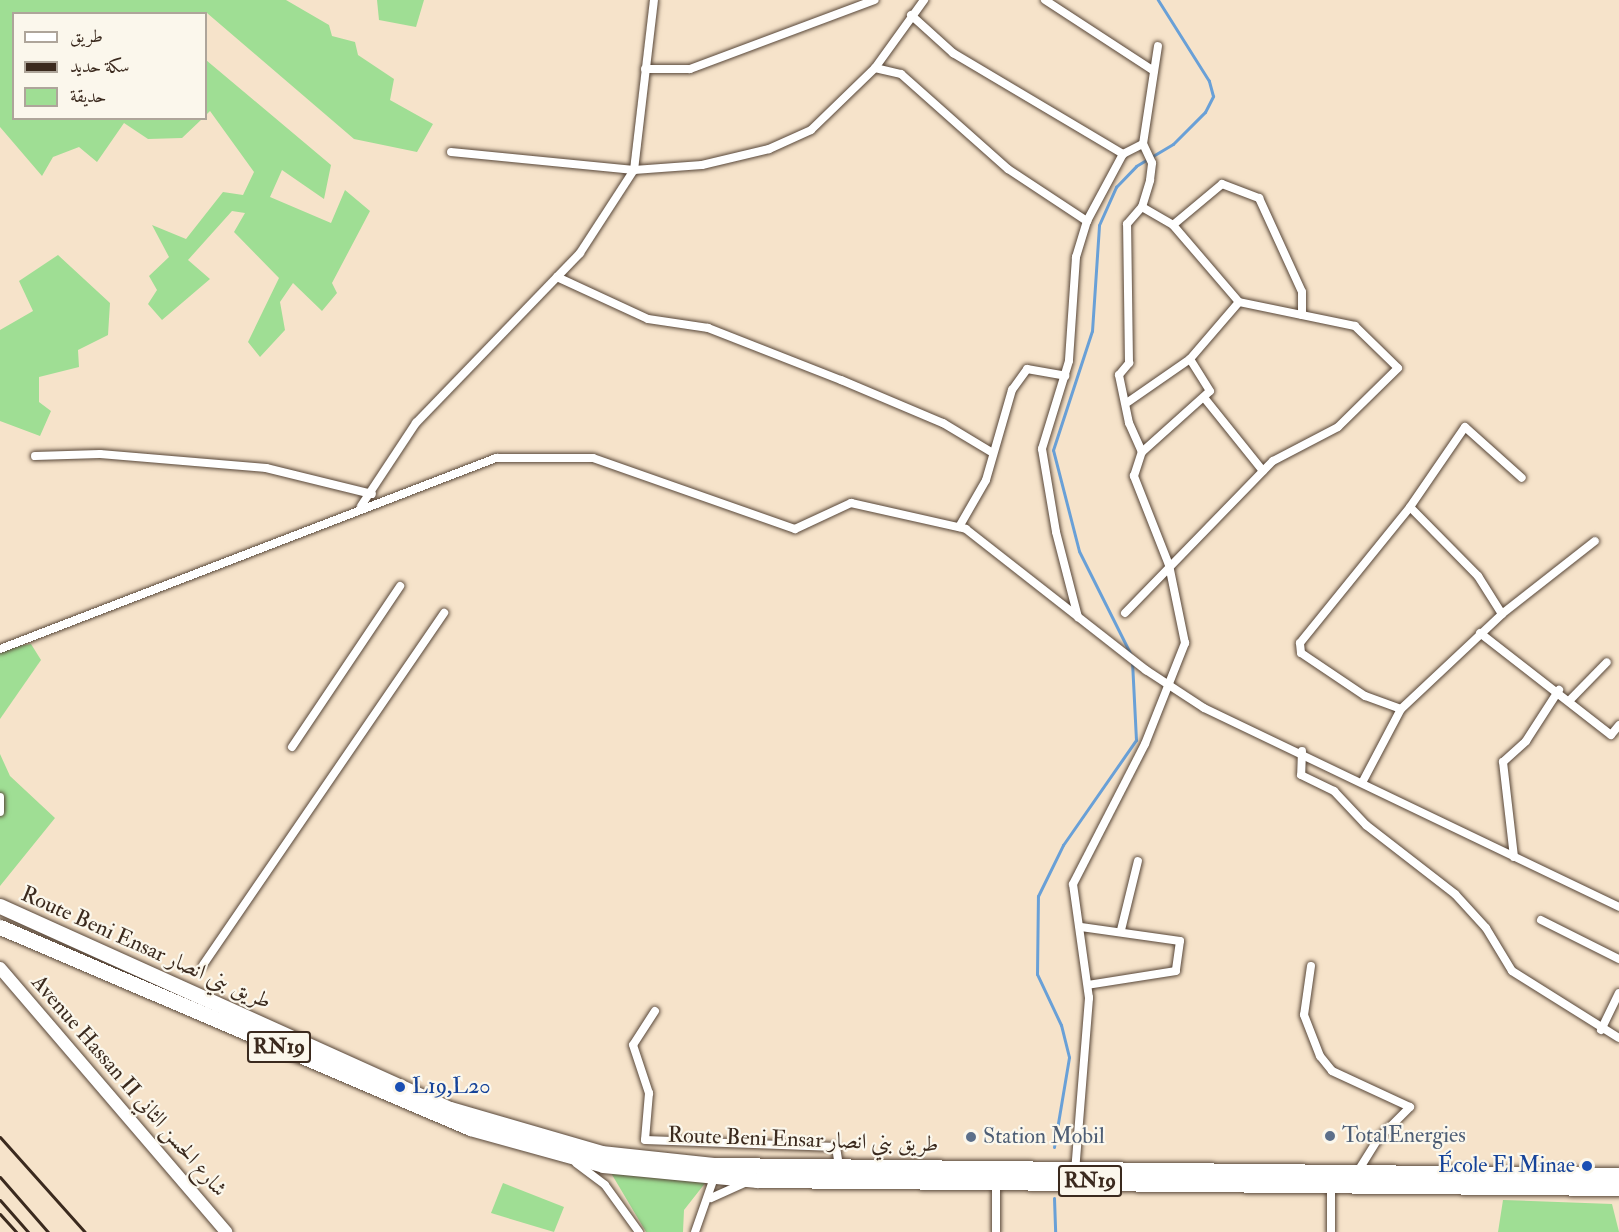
<!DOCTYPE html>
<html>
<head>
<meta charset="utf-8">
<style>
	body { margin:0 }
	#map { position:relative; width:1619px; height:1232px; overflow:hidden; background:#f6e3ca; font-family:"IM FELL Double Pica",Amiri,serif }
	div>[style] { position:absolute }
	.green>* { inset:0; background:#9fde94 }
	.stream>* { height:3px; margin:-1.5px; padding:0 1.5px; transform-origin:1.5px; border-radius:1.5px; background:#69a0d7 }
	.roads { filter:drop-shadow(0 0 2px #574638) drop-shadow(0 0 2px #574638) }
	.street>* { height:8px; margin:-4px; padding:0 4px; transform-origin:4px; border-radius:4px; background:#fff }
	.secondary>* { height:12px; margin:-6px; padding:0 6px; transform-origin:6px; border-radius:6px; background:#fff }
	.highway>* { height:15px; margin:-7.5px; padding:0 7.5px; transform-origin:7.5px; border-radius:7.5px; background:#fff }
	.rail>* { height:3px; margin:-1.5px; padding:0 1.5px; transform-origin:1.5px; border-radius:1.5px; background:#3b2a1e }
	.dots>* { width:16px; height:16px; translate:-50% -50%; box-sizing:border-box; border:3px solid #fbf7ec; border-radius:50% }
	span { translate:-50% -50%; white-space:nowrap; text-align:center; line-height:1.15; -webkit-text-stroke:4.5px #fbf7ec; paint-order:stroke }
	.shield-label span { padding:2px 4px; background:#fbf7ec; border:2px solid; border-radius:4px; -webkit-text-stroke-width:0 }
	.shield-label { font-size:21px; color:#3b2a1e; font-weight:700 }
	.street-label { font-size:22px; color:#3b2a1e }
	.transit-label { font-size:22px; color:#164399 }
	.left { translate:0 -50%; text-align:left }
	.right { translate:-100% -50%; text-align:right }
	.service-label { font-size:22px; color:#4e5e75 }
	.legend { position:absolute; left:12px; top:12px; width:195px; height:108px; box-sizing:border-box; background:#fbf7ec; border:2px solid #aea59a; margin:0; padding:8px 10px; list-style:none; font-size:18px; color:#3b2a1e }
	.legend li { display:flex; align-items:center; gap:12px; height:30px }
	.legend b { width:30px; border:2px solid #aea59a }
</style>
</head>
<body>
<div id="map">
	<div class="green">
		<i style="clip-path:polygon(0 0,286px 0,329px 25px,332px 36px,355px 42px,358px 55px,394px 79px,390px 100px,433px 124px,417px 152px,354px 139px,207px 13px,14px 14px,14px 118px,202px 119px,182px 138px,148px 139px,124px 123px,97px 162px,79px 147px,53px 157px,42px 176px,0 127px)"></i>
		<i style="clip-path:polygon(377px 0,424px 0,416px 27px,379px 20px)"></i>
		<i style="clip-path:polygon(206px 60px,331px 165px,324px 199px,282px 170px,270px 197px,331px 223px,345px 190px,370px 211px,332px 283px,337px 293px,322px 311px,293px 283px,280px 302px,285px 330px,260px 357px,248px 342px,279px 278px,234px 232px,245px 213px,232px 211px,188px 260px,210px 279px,162px 320px,148px 304px,157px 290px,149px 276px,169px 257px,152px 225px,186px 239px,223px 192px,243px 195px,254px 172px,210px 111px,206px 115px)"></i>
		<i style="clip-path:polygon(58px 255px,110px 303px,108px 335px,78px 350px,79px 367px,39px 377px,39px 402px,51px 411px,40px 436px,0 421px,0 330px,33px 311px,19px 281px)"></i>
		<i style="clip-path:polygon(31px 644px,41px 660px,0 719px,0 649px)"></i>
		<i style="clip-path:polygon(0 754px,10px 776px,55px 818px,0 886px)"></i>
		<i style="clip-path:polygon(611px 1173px,706px 1182px,684px 1210px,683px 1232px,646px 1232px)"></i>
		<i style="clip-path:polygon(503px 1183px,564px 1207px,554px 1232px,491px 1213px)"></i>
		<i style="clip-path:polygon(1503px 1200px,1612px 1204px,1619px 1232px,1498px 1232px)"></i>
	</div>
	<div class="stream">
		<i style="left:1131px;top:655px;width:116px;rotate:-116.6deg"></i>
		<i style="left:1079px;top:551px;width:104px;rotate:-104.4deg"></i>
		<i style="left:1053px;top:450px;width:125px;rotate:-71.9deg"></i>
		<i style="left:1092px;top:331px;width:106px;rotate:-86.2deg"></i>
		<i style="left:1099px;top:225px;width:42px;rotate:-65.9deg"></i>
		<i style="left:1116px;top:187px;width:29px;rotate:-46deg"></i>
		<i style="left:1136px;top:166px;width:43px;rotate:-30.7deg"></i>
		<i style="left:1173px;top:144px;width:45px;rotate:-45deg"></i>
		<i style="left:1205px;top:112px;width:18px;rotate:-63deg"></i>
		<i style="left:1213px;top:96px;width:16px;rotate:-105deg"></i>
		<i style="left:1209px;top:81px;width:96px;rotate:-122.2deg"></i>
		<i style="left:1054px;top:1147px;width:91px;rotate:-80.5deg"></i>
		<i style="left:1069px;top:1057px;width:33px;rotate:-104deg"></i>
		<i style="left:1061px;top:1025px;width:56px;rotate:-115.2deg"></i>
		<i style="left:1037px;top:974px;width:78px;rotate:-89.3deg"></i>
		<i style="left:1038px;top:896px;width:57px;rotate:-63.9deg"></i>
		<i style="left:1063px;top:845px;width:128px;rotate:-55.2deg"></i>
		<i style="left:1136px;top:740px;width:79px;rotate:-92.9deg"></i>
		<i style="left:1054px;top:1198px;width:34px;rotate:88deg"></i>
	</div>
	<div class="roads">
		<div class="street">
			<i style="left:1045px;top:0;width:130px;rotate:33.1deg"></i>
			<i style="left:911px;top:15px;width:57px;rotate:42.1deg"></i>
			<i style="left:953px;top:53px;width:198px;rotate:30.7deg"></i>
			<i style="left:875px;top:68px;width:27px;rotate:13deg"></i>
			<i style="left:901px;top:74px;width:143px;rotate:41.6deg"></i>
			<i style="left:1008px;top:169px;width:95px;rotate:33.4deg"></i>
			<i style="left:1087px;top:221px;width:38px;rotate:107deg"></i>
			<i style="left:1076px;top:257px;width:104px;rotate:93.9deg"></i>
			<i style="left:1069px;top:361px;width:92px;rotate:107.1deg"></i>
			<i style="left:1042px;top:449px;width:84px;rotate:80.4deg"></i>
			<i style="left:1056px;top:532px;width:88px;rotate:75.5deg"></i>
			<i style="left:645px;top:69px;width:45px"></i>
			<i style="left:690px;top:69px;width:197px;rotate:-20.5deg"></i>
			<i style="left:451px;top:152px;width:184px;rotate:5.6deg"></i>
			<i style="left:634px;top:170px;width:68px;rotate:-4.2deg"></i>
			<i style="left:702px;top:165px;width:69px;rotate:-13.4deg"></i>
			<i style="left:769px;top:149px;width:46px;rotate:-24.3deg"></i>
			<i style="left:811px;top:130px;width:89px;rotate:-44.1deg"></i>
			<i style="left:875px;top:68px;width:84px;rotate:-54.2deg"></i>
			<i style="left:1142px;top:207px;width:28px;rotate:-73deg"></i>
			<i style="left:1150px;top:180px;width:17px;rotate:-83deg"></i>
			<i style="left:1152px;top:163px;width:21px;rotate:-115deg"></i>
			<i style="left:1143px;top:144px;width:99px;rotate:-81.3deg"></i>
			<i style="left:1087px;top:221px;width:76px;rotate:-61.8deg"></i>
			<i style="left:1123px;top:154px;width:22px;rotate:-27deg"></i>
			<i style="left:557px;top:277px;width:100px;rotate:24.8deg"></i>
			<i style="left:648px;top:319px;width:61px;rotate:8.5deg"></i>
			<i style="left:708px;top:328px;width:143px;rotate:21.4deg"></i>
			<i style="left:841px;top:380px;width:111px;rotate:22.9deg"></i>
			<i style="left:943px;top:423px;width:58px;rotate:31deg"></i>
			<i style="left:1206px;top:400px;width:91px;rotate:51.2deg"></i>
			<i style="left:1128px;top:402px;width:75px;rotate:-34.7deg"></i>
			<i style="left:1190px;top:359px;width:75px;rotate:-49.3deg"></i>
			<i style="left:1239px;top:302px;width:101px;rotate:-130.6deg"></i>
			<i style="left:1173px;top:225px;width:64px;rotate:-39.9deg"></i>
			<i style="left:1222px;top:184px;width:40px;rotate:21deg"></i>
			<i style="left:1259px;top:198px;width:103px;rotate:65.4deg"></i>
			<i style="left:1302px;top:292px;width:23px;rotate:90deg"></i>
			<i style="left:1142px;top:452px;width:91px;rotate:-41.9deg"></i>
			<i style="left:1210px;top:391px;width:38px;rotate:-122deg"></i>
			<i style="left:35px;top:456px;width:65px;rotate:-1.8deg"></i>
			<i style="left:100px;top:454px;width:167px;rotate:4.8deg"></i>
			<i style="left:266px;top:468px;width:109px;rotate:13.8deg"></i>
			<i style="left:361px;top:506px;width:100px;rotate:-56.5deg"></i>
			<i style="left:416px;top:423px;width:236px;rotate:-46deg"></i>
			<i style="left:580px;top:253px;width:99px;rotate:-57deg"></i>
			<i style="left:634px;top:170px;width:171px;rotate:-83.3deg"></i>
			<i style="left:1410px;top:507px;width:97px;rotate:45.4deg"></i>
			<i style="left:1478px;top:576px;width:45px;rotate:57.7deg"></i>
			<i style="left:959px;top:527px;width:54px;rotate:-60.1deg"></i>
			<i style="left:986px;top:480px;width:94px;rotate:-73.9deg"></i>
			<i style="left:1012px;top:390px;width:26px;rotate:-54deg"></i>
			<i style="left:1027px;top:369px;width:39px;rotate:10deg"></i>
			<i style="left:1125px;top:613px;width:212px;rotate:-45.8deg"></i>
			<i style="left:1273px;top:461px;width:73px;rotate:-27.6deg"></i>
			<i style="left:1338px;top:427px;width:84px;rotate:-44.5deg"></i>
			<i style="left:1398px;top:368px;width:60px;rotate:-135.7deg"></i>
			<i style="left:1355px;top:326px;width:118px;rotate:-168.3deg"></i>
			<i style="left:1480px;top:633px;width:166px;rotate:37.9deg"></i>
			<i style="left:1611px;top:735px;width:13px;rotate:-51deg"></i>
			<i style="left:0;top:649px;width:532px;rotate:-21.06deg"></i>
			<i style="left:496px;top:458px;width:97px"></i>
			<i style="left:593px;top:458px;width:214px;rotate:19.4deg"></i>
			<i style="left:795px;top:529px;width:62px;rotate:-24.9deg"></i>
			<i style="left:851px;top:503px;width:118px;rotate:12.7deg"></i>
			<i style="left:966px;top:529px;width:229px;rotate:38.1deg"></i>
			<i style="left:1146px;top:670px;width:69px;rotate:33.2deg"></i>
			<i style="left:1204px;top:708px;width:460px;rotate:25.6deg"></i>
			<i style="left:1569px;top:701px;width:54px;rotate:-45.7deg"></i>
			<i style="left:1401px;top:709px;width:38px;rotate:-160deg"></i>
			<i style="left:1365px;top:696px;width:77px;rotate:-146.1deg"></i>
			<i style="left:1301px;top:653px;width:10px;rotate:-96deg"></i>
			<i style="left:1300px;top:643px;width:175px;rotate:-51deg"></i>
			<i style="left:1410px;top:507px;width:97px;rotate:-55.5deg"></i>
			<i style="left:1465px;top:427px;width:76px;rotate:41.8deg"></i>
			<i style="left:292px;top:747px;width:194px;rotate:-56.1deg"></i>
			<i style="left:1302px;top:751px;width:24px;rotate:92deg"></i>
			<i style="left:1301px;top:775px;width:37px;rotate:26deg"></i>
			<i style="left:1334px;top:791px;width:47px;rotate:46.7deg"></i>
			<i style="left:1366px;top:825px;width:113px;rotate:37.8deg"></i>
			<i style="left:1455px;top:894px;width:46px;rotate:47.6deg"></i>
			<i style="left:1486px;top:928px;width:50px;rotate:58.8deg"></i>
			<i style="left:1512px;top:971px;width:126px;rotate:32.1deg"></i>
			<i style="left:1363px;top:781px;width:81px;rotate:-62.2deg"></i>
			<i style="left:1401px;top:709px;width:139px;rotate:-43.2deg"></i>
			<i style="left:1502px;top:614px;width:118px;rotate:-38.1deg"></i>
			<i style="left:0;top:797px;width:15px;rotate:90deg"></i>
			<i style="left:1514px;top:857px;width:96px;rotate:-96.6deg"></i>
			<i style="left:1503px;top:762px;width:31px;rotate:-42deg"></i>
			<i style="left:1526px;top:741px;width:61px;rotate:-57.1deg"></i>
			<i style="left:1541px;top:920px;width:87px;rotate:26.6deg"></i>
			<i style="left:1081px;top:927px;width:100px;rotate:8deg"></i>
			<i style="left:1180px;top:941px;width:30px;rotate:98deg"></i>
			<i style="left:1176px;top:971px;width:89px;rotate:171deg"></i>
			<i style="left:1121px;top:930px;width:71px;rotate:-76.2deg"></i>
			<i style="left:203px;top:965px;width:427px;rotate:-55.6deg"></i>
			<i style="left:1311px;top:966px;width:49px;rotate:98.1deg"></i>
			<i style="left:1304px;top:1015px;width:44px;rotate:68.7deg"></i>
			<i style="left:1320px;top:1056px;width:19px;rotate:51deg"></i>
			<i style="left:1332px;top:1071px;width:86px;rotate:24.8deg"></i>
			<i style="left:1410px;top:1107px;width:45px;rotate:135deg"></i>
			<i style="left:1378px;top:1139px;width:39px;rotate:122deg"></i>
			<i style="left:655px;top:1011px;width:40px;rotate:122.9deg"></i>
			<i style="left:633px;top:1045px;width:51px;rotate:71.6deg"></i>
			<i style="left:649px;top:1093px;width:47px;rotate:94.9deg"></i>
			<i style="left:645px;top:1140px;width:191px;rotate:2.1deg"></i>
			<i style="left:836px;top:1147px;width:18px;rotate:81deg"></i>
			<i style="left:1601px;top:1030px;width:41px;rotate:-64.1deg"></i>
			<i style="left:576px;top:1163px;width:36px;rotate:37deg"></i>
			<i style="left:605px;top:1185px;width:58px;rotate:54.1deg"></i>
			<i style="left:1075px;top:1172px;width:175px;rotate:-85.4deg"></i>
			<i style="left:1089px;top:998px;width:115px;rotate:-98deg"></i>
			<i style="left:1073px;top:884px;width:157px;rotate:-62.8deg"></i>
			<i style="left:1145px;top:744px;width:109px;rotate:-68.4deg"></i>
			<i style="left:1185px;top:643px;width:80px;rotate:-101.6deg"></i>
			<i style="left:1169px;top:565px;width:96px;rotate:-111.5deg"></i>
			<i style="left:1134px;top:476px;width:25px;rotate:-72deg"></i>
			<i style="left:1142px;top:452px;width:32px;rotate:-114deg"></i>
			<i style="left:1129px;top:423px;width:49px;rotate:-101.8deg"></i>
			<i style="left:1119px;top:375px;width:16px;rotate:-50deg"></i>
			<i style="left:1129px;top:363px;width:139px;rotate:-90.8deg"></i>
			<i style="left:1127px;top:224px;width:23px;rotate:-49deg"></i>
			<i style="left:1142px;top:207px;width:36px;rotate:30deg"></i>
			<i style="left:711px;top:1198px;width:37px;rotate:-24deg"></i>
			<i style="left:695px;top:1232px;width:60px;rotate:-70.7deg"></i>
			<i style="left:996px;top:1232px;width:51px;rotate:-90deg"></i>
			<i style="left:1331px;top:1232px;width:51px;rotate:-90deg"></i>
		</div>
		<div class="secondary">
			<i style="left:0;top:968px;width:348px;rotate:49.4deg"></i>
		</div>
		<div class="highway">
			<i style="left:0;top:906px;width:494px;rotate:24.3deg"></i>
			<i style="left:450px;top:1109px;width:157px;rotate:16.2deg"></i>
			<i style="left:601px;top:1153px;width:113px;rotate:6.1deg"></i>
			<i style="left:713px;top:1165px;width:906px;rotate:0.63deg"></i>
			<i style="left:0;top:927px;width:511px;rotate:23.15deg"></i>
			<i style="left:470px;top:1128px;width:138px;rotate:15.5deg"></i>
			<i style="left:603px;top:1165px;width:155px;rotate:5.6deg"></i>
			<i style="left:757px;top:1180px;width:862px;rotate:0.53deg"></i>
		</div>
	</div>
	<div class="rail">
		<i style="left:0;top:1137px;width:127px;rotate:48.2deg"></i>
		<i style="left:0;top:1177px;width:73px;rotate:48.9deg"></i>
		<i style="left:0;top:1200px;width:43px;rotate:48.8deg"></i>
		<i style="left:0;top:1214px;width:24px;rotate:48deg"></i>
	</div>
	<div class="dots">
		<i style="left:400px;top:1087px;background:#1a4fb4"></i>
		<i style="left:1330px;top:1136px;background:#5c6f8a"></i>
		<i style="left:971px;top:1137px;background:#5c6f8a"></i>
		<i style="left:1587px;top:1166px;background:#1a4fb4"></i>
	</div>
	<div class="shield-label">
		<span style="left:279px;top:1047px">RN19</span>
		<span style="left:1090px;top:1181px">RN19</span>
	</div>
	<div class="street-label">
		<span style="left:146px;top:948px;rotate:24deg">Route Beni Ensar طريق بني انصار</span>
		<span style="left:129px;top:1086px;rotate:49deg">Avenue Hassan II شارع الحسن الثاني</span>
		<span style="left:803px;top:1140px;rotate:2deg">Route Beni Ensar طريق بني انصار</span>
	</div>
	<div class="transit-label">
		<span class="left" style="left:412px;top:1087px">L19,L20</span>
		<span class="right" style="left:1575px;top:1166px">École El Minae</span>
	</div>
	<div class="service-label">
		<span class="left" style="left:1342px;top:1136px">TotalEnergies</span>
		<span class="left" style="left:983px;top:1137px">Station Mobil</span>
	</div>
	<ul class="legend">
	<li><b style="height:8px;background:#fff"></b>طريق</li>
	<li><b style="height:8px;background:#3b2a1e"></b>سكة حديد</li>
	<li><b style="height:16px;background:#9fde94"></b>حديقة</li>
	</ul>
</div>
</body>
</html>
